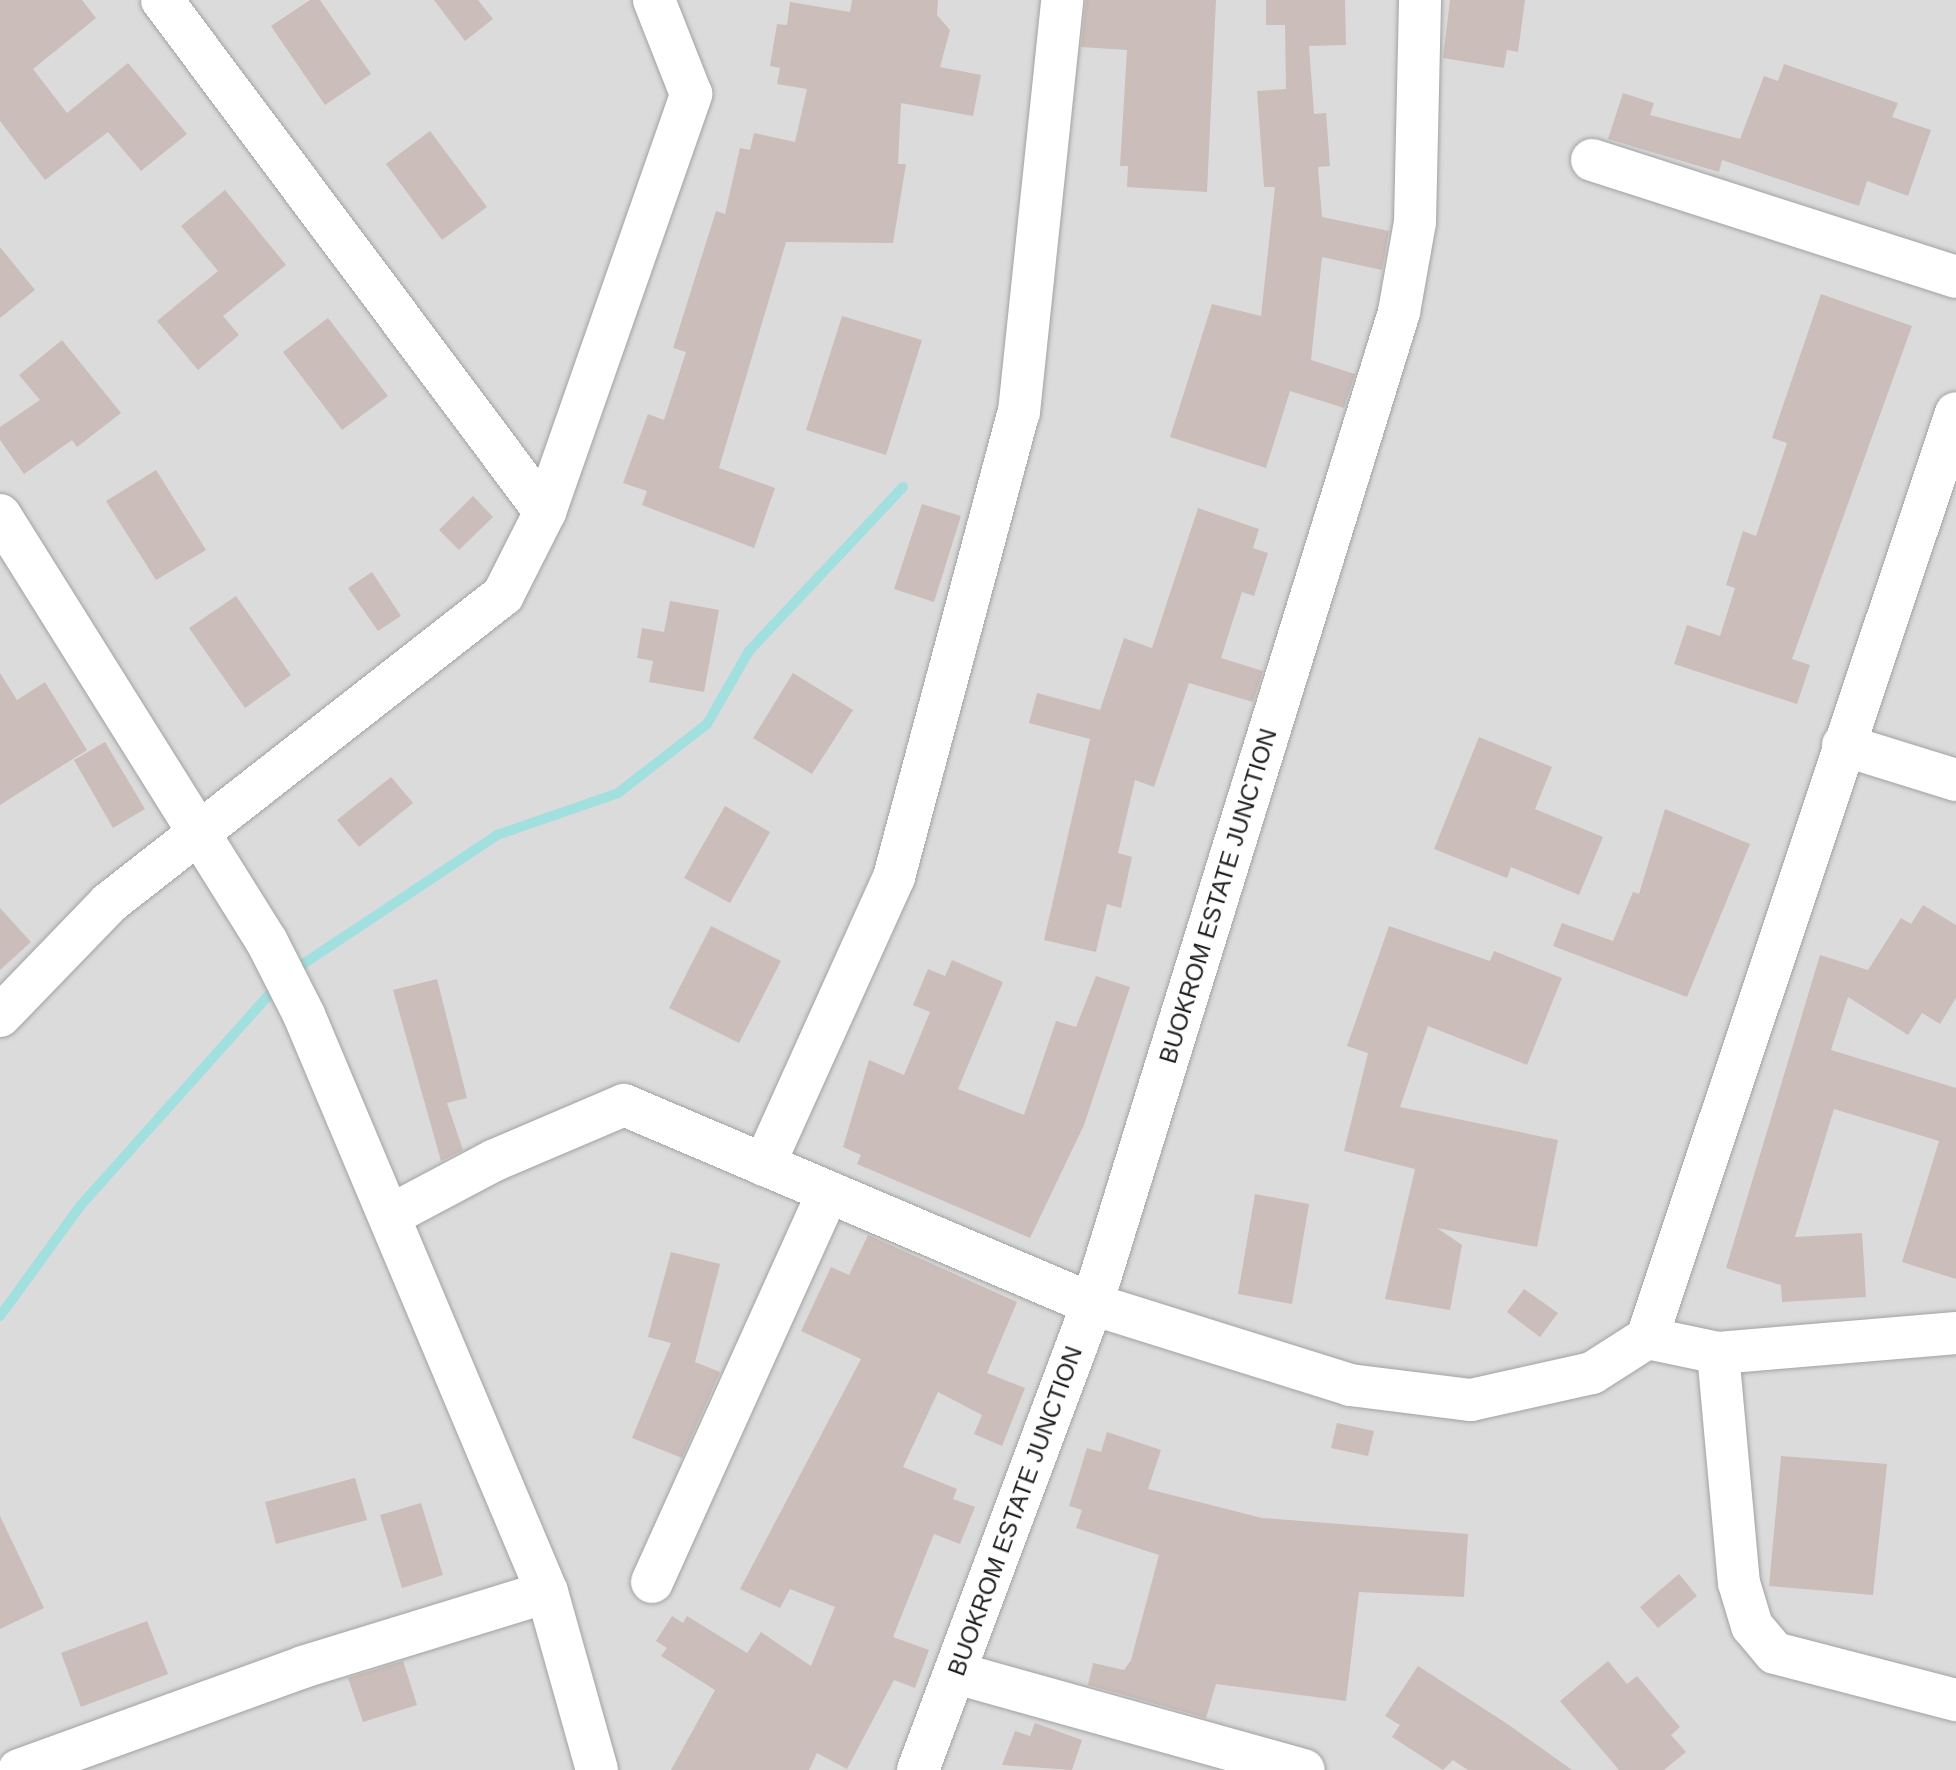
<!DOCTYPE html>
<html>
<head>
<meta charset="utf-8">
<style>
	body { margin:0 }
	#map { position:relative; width:1956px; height:1770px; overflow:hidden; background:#efe8e3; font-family:Helvetica,sans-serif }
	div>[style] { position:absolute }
	.residential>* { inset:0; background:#dcdbdb }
	.stream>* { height:10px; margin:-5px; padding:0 5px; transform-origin:5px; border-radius:5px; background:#a1e0de }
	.building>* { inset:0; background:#cbbdb9 }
	.roads { filter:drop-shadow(0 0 2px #a2a2a2) drop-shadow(0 0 2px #a2a2a2) }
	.minor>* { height:42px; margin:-21px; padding:0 21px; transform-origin:21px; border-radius:21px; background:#fff }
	span { translate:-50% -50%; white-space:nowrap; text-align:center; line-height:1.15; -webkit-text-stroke:6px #fff; paint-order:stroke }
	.street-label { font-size:24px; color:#1e1e1e }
</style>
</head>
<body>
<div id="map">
	<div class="residential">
		<i style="clip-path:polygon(0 0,1956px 0,1956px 1770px,0 1770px)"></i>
	</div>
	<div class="stream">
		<i style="left:291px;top:972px;width:247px;rotate:-33.6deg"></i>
		<i style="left:497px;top:835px;width:128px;rotate:-19.1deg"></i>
		<i style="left:618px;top:793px;width:113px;rotate:-37.8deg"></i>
		<i style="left:707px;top:724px;width:84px;rotate:-60.1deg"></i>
		<i style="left:749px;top:651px;width:225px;rotate:-46.8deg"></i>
		<i style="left:0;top:1316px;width:137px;rotate:-53.9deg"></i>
		<i style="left:81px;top:1205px;width:294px;rotate:-48.2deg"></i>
	</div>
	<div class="building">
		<i style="clip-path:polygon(0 0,82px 0,96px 18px,33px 69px,67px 113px,128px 63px,187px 134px,141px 171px,108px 132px,45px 180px,0 121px)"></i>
		<i style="clip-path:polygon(310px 0,320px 0,371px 74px,325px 105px,271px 26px)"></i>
		<i style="clip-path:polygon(434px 0,478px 0,493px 19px,465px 41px)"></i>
		<i style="clip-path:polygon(852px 0,938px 0,937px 15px,950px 30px,940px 67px,981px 75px,973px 116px,901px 103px,898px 164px,906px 164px,893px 243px,786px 242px,719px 468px,775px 488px,754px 548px,642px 505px,647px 491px,623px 483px,648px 414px,664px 420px,686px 352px,673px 348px,716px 211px,725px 214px,740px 148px,750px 150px,754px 133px,795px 142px,807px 89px,777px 84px,780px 68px,770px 66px,777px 24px,787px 25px,790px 2px,850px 12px)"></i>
		<i style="clip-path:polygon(1086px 0,1216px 0,1207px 192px,1127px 187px,1128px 166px,1120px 166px,1127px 50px,1081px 47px)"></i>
		<i style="clip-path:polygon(1266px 0,1345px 0,1346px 45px,1309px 46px,1314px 114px,1326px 113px,1330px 166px,1318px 167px,1322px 217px,1389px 231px,1382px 270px,1322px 257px,1311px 360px,1355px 374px,1344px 408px,1290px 391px,1266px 468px,1170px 437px,1212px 304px,1261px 316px,1275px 187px,1264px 187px,1257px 91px,1286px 89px,1285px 25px,1266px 25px)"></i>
		<i style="clip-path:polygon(1450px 0,1525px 0,1518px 52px,1507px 50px,1504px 68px,1443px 58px)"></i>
		<i style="clip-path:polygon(1784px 64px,1898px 103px,1892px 117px,1931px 130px,1908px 196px,1867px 181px,1859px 206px,1722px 160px,1719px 172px,1608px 139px,1623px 93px,1654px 103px,1650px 115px,1740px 139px,1764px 76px,1778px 81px)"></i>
		<i style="clip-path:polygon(430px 131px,487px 207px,442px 240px,386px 164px)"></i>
		<i style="clip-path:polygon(225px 190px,286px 265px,223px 316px,239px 335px,198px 370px,157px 321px,218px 271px,181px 226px)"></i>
		<i style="clip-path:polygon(0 247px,35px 290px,0 318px)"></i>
		<i style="clip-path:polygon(1821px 294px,1912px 326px,1792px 659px,1810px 665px,1797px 704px,1674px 664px,1687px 625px,1720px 636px,1735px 588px,1726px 585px,1743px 531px,1756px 536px,1787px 443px,1772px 438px)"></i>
		<i style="clip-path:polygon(842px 316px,922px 340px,886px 455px,806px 430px)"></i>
		<i style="clip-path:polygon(328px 318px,388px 396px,342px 430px,283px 352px)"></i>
		<i style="clip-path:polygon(62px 340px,121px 413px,77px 447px,72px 440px,24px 474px,0 440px,0 427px,40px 400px,19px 375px)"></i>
		<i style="clip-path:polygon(156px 470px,206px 550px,156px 580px,106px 501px)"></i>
		<i style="clip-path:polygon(473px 496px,493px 517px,459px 550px,439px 530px)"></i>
		<i style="clip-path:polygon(922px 504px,961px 516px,934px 602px,894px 589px)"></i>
		<i style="clip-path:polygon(1198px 508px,1259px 529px,1253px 548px,1268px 553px,1254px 596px,1242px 592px,1221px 658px,1263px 671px,1253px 702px,1189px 683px,1154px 787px,1135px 780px,1118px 853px,1132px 857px,1121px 908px,1107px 904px,1096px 952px,1044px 940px,1090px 739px,1029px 723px,1037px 693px,1100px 710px,1124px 638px,1152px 648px)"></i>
		<i style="clip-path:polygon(372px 572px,401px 616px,378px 631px,348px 588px)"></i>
		<i style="clip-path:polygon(236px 596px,291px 675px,245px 708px,189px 628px)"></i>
		<i style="clip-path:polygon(670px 601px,719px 610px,704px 692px,649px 682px,653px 661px,637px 658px,642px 628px,664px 632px)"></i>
		<i style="clip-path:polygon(0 673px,17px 700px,45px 682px,87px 750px,0 805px)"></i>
		<i style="clip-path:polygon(793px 673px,853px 710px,812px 774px,753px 738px)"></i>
		<i style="clip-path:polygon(1479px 737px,1552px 767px,1535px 809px,1603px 837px,1579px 895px,1511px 867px,1507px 878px,1434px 849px)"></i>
		<i style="clip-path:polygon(105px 742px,145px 809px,113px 828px,74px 760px)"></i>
		<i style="clip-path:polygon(391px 777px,413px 803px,359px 847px,337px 820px)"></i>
		<i style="clip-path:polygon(725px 806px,770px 832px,730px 903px,684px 878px)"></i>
		<i style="clip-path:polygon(1665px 809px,1750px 844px,1687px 997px,1553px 946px,1562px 923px,1613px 941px,1633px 892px,1639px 894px)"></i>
		<i style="clip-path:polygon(1923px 905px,1956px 925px,1956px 998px,1940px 1024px,1922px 1013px,1908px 1035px,1848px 997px,1831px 1050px,1956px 1088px,1956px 1279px,1902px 1262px,1939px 1141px,1834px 1109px,1795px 1237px,1862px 1233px,1866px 1297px,1782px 1302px,1781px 1285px,1726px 1268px,1820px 955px,1868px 970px,1901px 918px,1911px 924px)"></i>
		<i style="clip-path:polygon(0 908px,31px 942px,0 970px)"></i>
		<i style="clip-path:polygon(711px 926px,781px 961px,739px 1043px,669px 1008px)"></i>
		<i style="clip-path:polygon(1389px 926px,1490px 961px,1494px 951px,1562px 978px,1527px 1065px,1428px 1026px,1400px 1107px,1558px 1140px,1537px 1247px,1437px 1228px,1462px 1245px,1450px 1310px,1385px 1299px,1415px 1169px,1344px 1151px,1368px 1053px,1347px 1046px)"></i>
		<i style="clip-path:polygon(952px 960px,1003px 982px,958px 1089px,1024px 1115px,1056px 1021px,1076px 1027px,1096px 976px,1130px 987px,1084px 1125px,1030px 1238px,857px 1164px,861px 1155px,843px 1147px,869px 1060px,904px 1075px,930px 1012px,913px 1005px,928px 969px,945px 976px)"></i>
		<i style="clip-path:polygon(437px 979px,467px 1098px,447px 1103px,463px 1150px,441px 1161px,393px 990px)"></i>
		<i style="clip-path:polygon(1255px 1194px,1309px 1204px,1292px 1304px,1238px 1294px)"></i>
		<i style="clip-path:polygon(868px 1235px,1017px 1302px,987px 1373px,1025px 1388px,1002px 1446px,974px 1434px,982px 1415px,938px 1392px,903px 1467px,957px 1489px,953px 1499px,975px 1507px,960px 1544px,934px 1534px,893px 1637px,929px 1650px,915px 1688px,894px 1680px,847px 1769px,817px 1753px,809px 1770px,671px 1770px,715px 1690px,661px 1656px,667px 1648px,656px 1641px,672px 1616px,683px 1623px,687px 1616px,747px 1653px,761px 1632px,811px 1666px,835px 1607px,790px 1589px,780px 1608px,740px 1589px,861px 1359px,801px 1331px,831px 1267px,849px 1275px)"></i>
		<i style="clip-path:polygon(671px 1252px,720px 1264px,695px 1362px,720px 1372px,682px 1458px,632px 1438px,671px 1343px,648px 1337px)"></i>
		<i style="clip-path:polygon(1524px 1289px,1558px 1313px,1540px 1337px,1507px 1312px)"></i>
		<i style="clip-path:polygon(1337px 1423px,1374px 1431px,1368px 1456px,1331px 1448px)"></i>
		<i style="clip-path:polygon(1107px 1432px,1161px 1450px,1148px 1489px,1262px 1518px,1468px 1534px,1464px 1597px,1359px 1592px,1346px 1701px,1216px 1684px,1206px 1718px,1088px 1685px,1093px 1663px,1124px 1670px,1131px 1660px,1159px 1555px,1076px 1528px,1082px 1510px,1069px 1506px,1087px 1448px,1101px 1452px)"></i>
		<i style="clip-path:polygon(1781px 1456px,1887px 1464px,1873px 1595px,1769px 1586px)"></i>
		<i style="clip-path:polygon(355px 1478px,367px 1520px,276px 1544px,265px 1502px)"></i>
		<i style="clip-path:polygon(421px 1503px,443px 1575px,402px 1588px,380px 1515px)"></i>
		<i style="clip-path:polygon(0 1516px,44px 1608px,0 1629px)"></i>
		<i style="clip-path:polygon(1679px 1574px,1697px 1596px,1658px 1628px,1640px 1607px)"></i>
		<i style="clip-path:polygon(147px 1621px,168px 1674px,81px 1707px,61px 1653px)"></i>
		<i style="clip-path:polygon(403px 1661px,417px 1705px,363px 1722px,348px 1678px)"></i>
		<i style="clip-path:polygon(1608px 1661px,1627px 1684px,1637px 1676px,1680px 1727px,1671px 1735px,1686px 1752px,1664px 1770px,1619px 1770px,1560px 1701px)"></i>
		<i style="clip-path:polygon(1418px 1666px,1509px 1725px,1572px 1770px,1468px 1770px,1453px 1760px,1443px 1770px,1392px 1737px,1400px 1725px,1385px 1716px)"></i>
		<i style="clip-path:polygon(1035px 1723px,1082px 1740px,1072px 1770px,1002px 1765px,1015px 1731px,1030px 1736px)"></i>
	</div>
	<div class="roads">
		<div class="minor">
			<i style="left:162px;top:0;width:639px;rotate:53.2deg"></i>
			<i style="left:1592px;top:160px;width:382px;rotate:17.8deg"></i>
			<i style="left:0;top:515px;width:504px;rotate:57.98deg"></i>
			<i style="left:267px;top:942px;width:82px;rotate:63.1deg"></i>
			<i style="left:304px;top:1015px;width:626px;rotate:67.16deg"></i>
			<i style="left:547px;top:1592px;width:185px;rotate:74.3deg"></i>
			<i style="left:1843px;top:745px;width:118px;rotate:17.2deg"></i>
			<i style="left:0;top:1016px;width:157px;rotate:-46deg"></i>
			<i style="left:109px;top:903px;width:500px;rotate:-38.02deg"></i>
			<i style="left:503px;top:595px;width:93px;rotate:-63.2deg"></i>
			<i style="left:545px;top:512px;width:443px;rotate:-70.7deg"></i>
			<i style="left:691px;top:94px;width:101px;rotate:-111.5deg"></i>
			<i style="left:764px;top:1165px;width:316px;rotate:-65.7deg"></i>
			<i style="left:894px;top:877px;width:482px;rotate:-75deg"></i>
			<i style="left:1019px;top:412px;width:414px;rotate:-84deg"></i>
			<i style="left:391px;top:1215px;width:118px;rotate:-27.9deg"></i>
			<i style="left:495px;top:1160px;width:140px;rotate:-23.1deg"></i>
			<i style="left:624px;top:1105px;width:509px;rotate:23.04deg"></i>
			<i style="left:1092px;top:1304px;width:270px;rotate:17.4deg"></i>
			<i style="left:1350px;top:1385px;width:122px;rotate:7.1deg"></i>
			<i style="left:1471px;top:1400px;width:124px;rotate:-12.6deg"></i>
			<i style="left:1592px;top:1373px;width:65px;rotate:-32.5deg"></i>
			<i style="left:1647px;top:1338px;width:73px;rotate:11.9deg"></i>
			<i style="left:1718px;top:1353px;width:239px;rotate:-4.8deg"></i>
			<i style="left:1647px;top:1338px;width:975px;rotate:-71.53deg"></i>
			<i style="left:1718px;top:1353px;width:231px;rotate:84.8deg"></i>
			<i style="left:1739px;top:1583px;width:45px;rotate:73.2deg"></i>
			<i style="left:1752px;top:1626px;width:35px;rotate:50deg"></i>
			<i style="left:1775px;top:1653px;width:187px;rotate:14.6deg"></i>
			<i style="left:652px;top:1582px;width:428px;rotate:-65.7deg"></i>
			<i style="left:956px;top:1673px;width:361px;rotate:15.6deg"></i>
			<i style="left:19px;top:1770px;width:302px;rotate:-19.9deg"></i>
			<i style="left:303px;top:1667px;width:255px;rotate:-17.1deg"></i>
			<i style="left:918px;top:1770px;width:497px;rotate:-69.5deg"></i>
			<i style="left:1092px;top:1304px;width:1038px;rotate:-72.8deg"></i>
			<i style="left:1399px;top:312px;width:91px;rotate:-79.9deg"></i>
			<i style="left:1415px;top:222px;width:222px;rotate:-88.7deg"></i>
		</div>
	</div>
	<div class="street-label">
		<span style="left:1218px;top:896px;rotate:-73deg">BUOKROM ESTATE JUNCTION</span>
		<span style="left:1015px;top:1511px;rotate:-70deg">BUOKROM ESTATE JUNCTION</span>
	</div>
</div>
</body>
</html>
